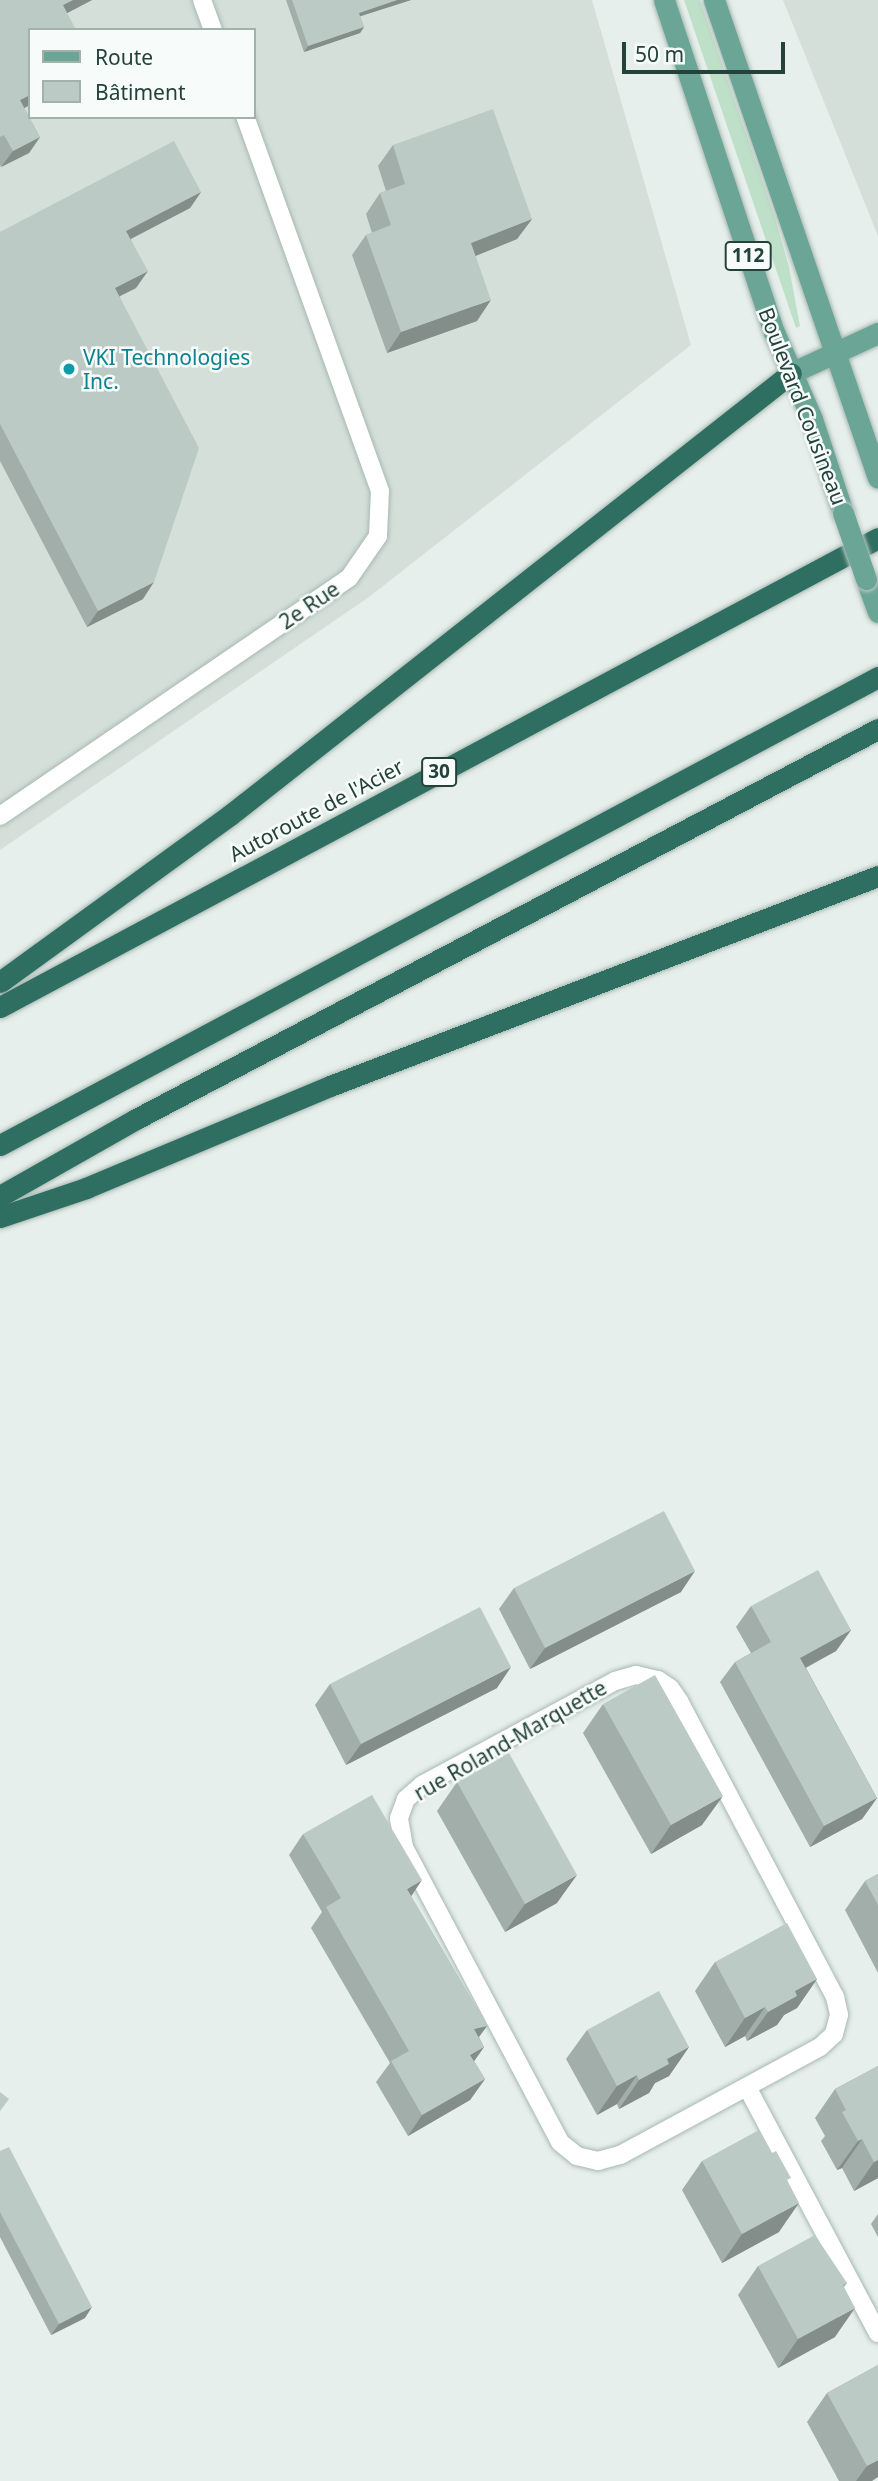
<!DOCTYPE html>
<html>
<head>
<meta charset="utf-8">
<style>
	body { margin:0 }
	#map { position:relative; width:878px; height:2481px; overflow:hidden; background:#e6efeb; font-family:"Noto Sans",sans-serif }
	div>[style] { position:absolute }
	.built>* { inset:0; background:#d4dfda }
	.green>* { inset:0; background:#bfe0c8 }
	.roads { filter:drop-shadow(0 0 2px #a8b8b2) drop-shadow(0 0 2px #a8b8b2) }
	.street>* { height:18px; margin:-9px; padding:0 9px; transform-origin:9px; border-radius:9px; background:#fff }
	.primary>* { height:21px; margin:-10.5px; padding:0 10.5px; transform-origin:10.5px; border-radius:10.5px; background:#6aa596 }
	.highway>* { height:21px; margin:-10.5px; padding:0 10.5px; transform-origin:10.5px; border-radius:10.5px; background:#2f6f62 }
	.bridges { filter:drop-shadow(0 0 2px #c2cac8) drop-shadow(0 0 2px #c2cac8) }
	.primary-bridge>* { height:21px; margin:-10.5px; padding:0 10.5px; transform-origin:10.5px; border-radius:10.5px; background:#6aa596 }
	.wall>* { inset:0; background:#a1aea9 }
	.shaded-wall>* { inset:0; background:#838d89 }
	.building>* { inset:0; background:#bbcac4 }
	.dots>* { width:19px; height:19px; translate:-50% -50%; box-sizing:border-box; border:4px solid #f7fbf9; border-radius:50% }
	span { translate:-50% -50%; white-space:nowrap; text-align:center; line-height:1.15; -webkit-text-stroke:5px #f7fbf9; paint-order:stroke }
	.shield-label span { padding:2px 5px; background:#f7fbf9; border:2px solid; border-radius:5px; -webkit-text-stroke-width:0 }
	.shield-label { font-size:19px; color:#24423a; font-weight:700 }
	.culture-label { font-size:21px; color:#0d838f }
	.left { translate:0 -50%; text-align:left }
	.street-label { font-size:21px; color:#24423a }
	.legend { position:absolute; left:28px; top:28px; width:228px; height:91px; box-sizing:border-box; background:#f7fbf9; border:2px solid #a3b1ad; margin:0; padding:9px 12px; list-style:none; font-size:21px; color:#24423a }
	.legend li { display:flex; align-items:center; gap:14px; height:35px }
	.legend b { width:35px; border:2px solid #a3b1ad }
	.scale { position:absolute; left:622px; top:42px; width:163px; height:32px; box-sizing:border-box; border:4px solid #24423a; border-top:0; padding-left:9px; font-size:21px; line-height:24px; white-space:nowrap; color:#24423a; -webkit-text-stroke:5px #f7fbf9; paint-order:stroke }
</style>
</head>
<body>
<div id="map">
	<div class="built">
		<i style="clip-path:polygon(evenodd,0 0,592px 0,691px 345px,369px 597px,0 850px,0 0,30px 30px,254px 30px,254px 117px,30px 117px,30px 30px)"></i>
		<i style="clip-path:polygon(783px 0,878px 0,878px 236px)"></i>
	</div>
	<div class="green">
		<i style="clip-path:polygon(684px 0,700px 0,775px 218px,789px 267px,800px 326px,796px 328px)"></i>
	</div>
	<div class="roads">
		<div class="street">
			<i style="left:202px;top:0;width:32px;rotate:70deg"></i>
			<i style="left:0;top:816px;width:422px;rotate:-34.3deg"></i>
			<i style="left:349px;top:578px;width:51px;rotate:-55.4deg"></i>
			<i style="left:378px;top:536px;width:45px;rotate:-87.5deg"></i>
			<i style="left:380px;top:491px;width:398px;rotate:-109.8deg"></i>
			<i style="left:636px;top:1675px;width:23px;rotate:13deg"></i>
			<i style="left:658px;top:1680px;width:14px;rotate:34deg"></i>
			<i style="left:670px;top:1688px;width:16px;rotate:55deg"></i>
			<i style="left:679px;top:1701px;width:335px;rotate:62.2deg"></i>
			<i style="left:835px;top:1997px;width:18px;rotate:77deg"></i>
			<i style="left:839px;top:2015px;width:20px;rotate:105deg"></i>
			<i style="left:834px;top:2034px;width:19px;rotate:137deg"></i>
			<i style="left:820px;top:2047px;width:227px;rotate:151.6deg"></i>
			<i style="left:620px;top:2155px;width:23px;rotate:165deg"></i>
			<i style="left:598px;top:2161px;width:22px;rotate:-167deg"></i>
			<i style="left:577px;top:2156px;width:22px;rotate:-141deg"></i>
			<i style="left:560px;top:2142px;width:334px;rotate:-117.9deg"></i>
			<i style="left:404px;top:1847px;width:29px;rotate:-100deg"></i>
			<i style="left:399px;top:1818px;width:20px;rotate:-70deg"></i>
			<i style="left:406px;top:1799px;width:21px;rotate:-41deg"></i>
			<i style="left:422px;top:1785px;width:219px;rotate:-28.3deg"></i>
			<i style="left:615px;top:1681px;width:22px;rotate:-16deg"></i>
			<i style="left:747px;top:2087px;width:279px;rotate:62deg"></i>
		</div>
		<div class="primary">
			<i style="left:664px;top:0;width:350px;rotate:71.7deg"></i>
			<i style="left:774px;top:332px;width:95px;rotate:66.4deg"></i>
			<i style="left:812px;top:419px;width:99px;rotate:71.7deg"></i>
			<i style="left:714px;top:0;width:505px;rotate:71.06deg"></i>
			<i style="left:791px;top:373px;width:96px;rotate:-24.7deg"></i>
			<i style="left:866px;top:579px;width:35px;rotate:70deg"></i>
		</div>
		<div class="highway">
			<i style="left:0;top:982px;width:284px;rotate:-36deg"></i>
			<i style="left:230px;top:815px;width:714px;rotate:-38.23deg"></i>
			<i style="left:0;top:1007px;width:995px;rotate:-28.11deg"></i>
			<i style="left:0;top:1145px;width:995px;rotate:-28.06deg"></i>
			<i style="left:0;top:1196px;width:156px;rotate:-29.5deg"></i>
			<i style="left:136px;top:1119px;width:838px;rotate:-27.73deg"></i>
			<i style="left:0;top:1217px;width:91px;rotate:-18.6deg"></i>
			<i style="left:86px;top:1188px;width:264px;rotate:-22.7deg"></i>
			<i style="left:330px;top:1086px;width:587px;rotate:-20.97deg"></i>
		</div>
	</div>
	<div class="bridges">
		<div class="primary-bridge">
			<i style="left:843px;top:513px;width:70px;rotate:70.8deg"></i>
		</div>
	</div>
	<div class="wall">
		<i style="clip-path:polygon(0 0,92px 0,67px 13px,30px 30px,30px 105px,24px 108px,40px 137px,29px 153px,1px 167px,0 165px)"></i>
		<i style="clip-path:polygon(286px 0,411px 0,360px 16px,364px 27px,360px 33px,304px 52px)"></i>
		<i style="clip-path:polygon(393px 145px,532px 219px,517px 239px,475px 256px,477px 321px,387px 353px,352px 255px,366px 235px,372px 233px,366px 214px,380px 193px,386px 191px,378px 166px)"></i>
		<i style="clip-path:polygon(201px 192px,190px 208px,131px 239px,136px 288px,120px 296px,143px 599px,87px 627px,0 461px,0 232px)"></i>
		<i style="clip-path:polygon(514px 1588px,681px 1592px,530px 1669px,499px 1609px)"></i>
		<i style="clip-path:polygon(751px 1606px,851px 1630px,836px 1651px,806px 1668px,877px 1798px,862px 1819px,810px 1847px,720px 1682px,735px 1662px,751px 1653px,736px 1627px)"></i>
		<i style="clip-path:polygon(330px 1684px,497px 1688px,346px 1765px,315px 1705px)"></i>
		<i style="clip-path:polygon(603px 1704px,702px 1825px,651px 1854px,583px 1733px)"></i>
		<i style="clip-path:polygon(457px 1782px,557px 1903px,505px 1932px,437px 1811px)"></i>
		<i style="clip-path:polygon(303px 1834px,411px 1896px,487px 2026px,479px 2037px,484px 2047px,474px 2061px,485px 2079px,470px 2100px,408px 2136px,376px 2082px,390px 2063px,311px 1928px,322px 1912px,289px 1855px)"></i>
		<i style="clip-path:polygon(878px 1874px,878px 1973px,845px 1910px,865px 1881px)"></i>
		<i style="clip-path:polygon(715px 1962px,817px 1979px,797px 2008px,784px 2015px,777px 2025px,747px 2041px,745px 2036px,725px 2047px,695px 1991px)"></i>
		<i style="clip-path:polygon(587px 2030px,689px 2047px,669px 2076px,655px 2083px,649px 2093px,619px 2109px,617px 2104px,597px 2115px,566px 2059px)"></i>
		<i style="clip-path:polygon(878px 2066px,878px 2178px,854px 2191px,842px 2168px,837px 2170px,821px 2141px,825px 2136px,815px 2118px,835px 2089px)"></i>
		<i style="clip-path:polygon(0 2151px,85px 2318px,51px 2335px,0 2237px)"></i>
		<i style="clip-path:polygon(772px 2153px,788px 2182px,779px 2232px,722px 2263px,682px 2190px,702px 2161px)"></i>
		<i style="clip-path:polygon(878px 2214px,878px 2237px,871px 2224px)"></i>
		<i style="clip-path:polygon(758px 2266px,847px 2283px,844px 2287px,835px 2337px,778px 2368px,738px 2295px)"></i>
		<i style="clip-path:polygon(878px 2365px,872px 2481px,839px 2481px,807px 2422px,827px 2393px)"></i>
	</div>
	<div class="shaded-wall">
		<i style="clip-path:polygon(73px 0,92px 0,52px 21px,63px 5px)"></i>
		<i style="clip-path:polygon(397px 0,411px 0,355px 18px,359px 13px)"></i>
		<i style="clip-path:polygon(364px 27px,360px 33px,304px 52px,308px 46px)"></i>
		<i style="clip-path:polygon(30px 95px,30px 105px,9px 116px,20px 100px)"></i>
		<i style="clip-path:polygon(40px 137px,29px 153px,1px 167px,13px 151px)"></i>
		<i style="clip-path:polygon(201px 192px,190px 208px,115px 247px,126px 231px)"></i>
		<i style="clip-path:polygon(532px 219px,517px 239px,456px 264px,471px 243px)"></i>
		<i style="clip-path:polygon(148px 271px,136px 288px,104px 304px,115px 288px)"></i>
		<i style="clip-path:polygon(491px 300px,477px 321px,387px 353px,401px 332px)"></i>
		<i style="clip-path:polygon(154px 582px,143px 599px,87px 627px,98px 611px)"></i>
		<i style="clip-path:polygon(695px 1571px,681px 1592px,530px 1669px,545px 1648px)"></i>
		<i style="clip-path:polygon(851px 1630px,836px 1651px,786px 1678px,800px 1658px)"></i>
		<i style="clip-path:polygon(511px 1667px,497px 1688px,346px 1765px,361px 1744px)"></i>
		<i style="clip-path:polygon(723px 1796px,702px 1825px,651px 1854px,671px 1825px)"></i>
		<i style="clip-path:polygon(877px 1798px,862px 1819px,810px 1847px,824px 1826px)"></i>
		<i style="clip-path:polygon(577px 1875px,557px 1903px,505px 1932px,525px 1904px)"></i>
		<i style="clip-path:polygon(422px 1880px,408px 1901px,407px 1889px)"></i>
		<i style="clip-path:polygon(817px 1979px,797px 2008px,784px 2015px,777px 2025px,747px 2041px,768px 2012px,795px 1991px)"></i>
		<i style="clip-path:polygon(765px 2007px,745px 2036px,725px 2047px,745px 2018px)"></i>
		<i style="clip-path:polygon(487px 2026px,472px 2046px,474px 2029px)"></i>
		<i style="clip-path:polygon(484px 2047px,470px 2067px,470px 2055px)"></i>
		<i style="clip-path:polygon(689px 2047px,669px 2076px,655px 2083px,649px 2093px,619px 2109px,639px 2080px,667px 2059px)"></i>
		<i style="clip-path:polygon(637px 2075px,617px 2104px,597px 2115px,617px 2086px)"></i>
		<i style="clip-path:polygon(485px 2079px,470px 2100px,408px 2136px,422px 2115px)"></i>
		<i style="clip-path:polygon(862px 2139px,842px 2168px,837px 2170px,858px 2141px)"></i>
		<i style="clip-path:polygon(878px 2160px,878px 2178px,854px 2191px,874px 2162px)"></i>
		<i style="clip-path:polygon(799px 2203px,779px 2232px,722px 2263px,742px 2234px)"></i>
		<i style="clip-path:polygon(92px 2307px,85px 2318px,51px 2335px,59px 2324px)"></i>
		<i style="clip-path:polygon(855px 2308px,835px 2337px,778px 2368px,798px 2339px)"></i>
		<i style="clip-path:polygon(878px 2460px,878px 2477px,872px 2481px,856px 2481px,867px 2466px)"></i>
	</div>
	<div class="building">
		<i style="clip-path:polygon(0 0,73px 0,63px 5px,76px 30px,30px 30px,30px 95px,20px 100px,40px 137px,13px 151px,4px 135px,0 137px)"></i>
		<i style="clip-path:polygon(292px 0,397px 0,359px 13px,364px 27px,308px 46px)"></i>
		<i style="clip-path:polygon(493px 109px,532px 219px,471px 243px,491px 300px,401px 332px,366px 235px,391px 225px,380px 193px,405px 184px,393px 145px)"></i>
		<i style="clip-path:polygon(174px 141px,201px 192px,126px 231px,148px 271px,115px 288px,199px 448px,154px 582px,98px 611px,0 424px,0 232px)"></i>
		<i style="clip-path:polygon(664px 1511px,695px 1571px,545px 1648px,514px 1588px)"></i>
		<i style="clip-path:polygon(818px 1570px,851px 1630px,800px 1658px,877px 1798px,824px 1826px,735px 1662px,771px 1642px,751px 1606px)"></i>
		<i style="clip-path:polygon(480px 1607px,511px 1667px,361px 1744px,330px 1684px)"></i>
		<i style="clip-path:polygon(655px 1675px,723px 1796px,671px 1825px,603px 1704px)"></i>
		<i style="clip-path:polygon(509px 1753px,577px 1875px,525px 1904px,457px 1782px)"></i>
		<i style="clip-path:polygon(372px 1795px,422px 1880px,407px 1889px,487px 2026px,474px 2029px,484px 2047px,470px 2055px,485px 2079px,422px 2115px,391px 2061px,409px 2051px,326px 1907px,341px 1898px,303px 1834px)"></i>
		<i style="clip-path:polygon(878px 1874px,878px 1905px,865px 1881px)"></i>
		<i style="clip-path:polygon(787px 1923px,817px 1979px,795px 1991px,797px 1996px,768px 2012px,765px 2007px,745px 2018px,715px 1962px)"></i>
		<i style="clip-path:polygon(659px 1991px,689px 2047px,667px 2059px,669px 2064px,639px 2080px,637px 2075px,617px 2086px,587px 2030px)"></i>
		<i style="clip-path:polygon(878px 2066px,878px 2160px,874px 2162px,862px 2139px,858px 2141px,842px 2112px,846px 2110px,835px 2089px)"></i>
		<i style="clip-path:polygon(0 2092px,9px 2099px,0 2111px)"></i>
		<i style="clip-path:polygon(759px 2130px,772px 2153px,776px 2151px,791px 2178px,787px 2180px,799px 2203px,742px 2234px,702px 2161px)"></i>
		<i style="clip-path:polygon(9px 2147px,92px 2307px,59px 2324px,0 2212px,0 2151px)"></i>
		<i style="clip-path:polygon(815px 2235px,847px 2283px,843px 2285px,855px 2308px,798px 2339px,758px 2266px)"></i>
		<i style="clip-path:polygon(878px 2365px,878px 2460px,867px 2466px,827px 2393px)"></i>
	</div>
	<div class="dots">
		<i style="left:69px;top:369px;background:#0f9aa8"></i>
	</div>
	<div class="shield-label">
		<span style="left:748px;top:256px">112</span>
		<span style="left:439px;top:772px">30</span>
	</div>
	<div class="culture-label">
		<span class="left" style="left:83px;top:369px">VKI Technologies<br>Inc.</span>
	</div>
	<div class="street-label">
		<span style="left:803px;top:406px;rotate:69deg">Boulevard Cousineau</span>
		<span style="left:309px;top:605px;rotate:-34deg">2e Rue</span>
		<span style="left:316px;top:810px;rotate:-28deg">Autoroute de l'Acier</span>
		<span style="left:510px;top:1740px;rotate:-30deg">rue Roland-Marquette</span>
	</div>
	<ul class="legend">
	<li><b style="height:9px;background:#6aa596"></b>Route</li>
	<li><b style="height:19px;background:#bbcac4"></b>Bâtiment</li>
	</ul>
	<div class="scale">50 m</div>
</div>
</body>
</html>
